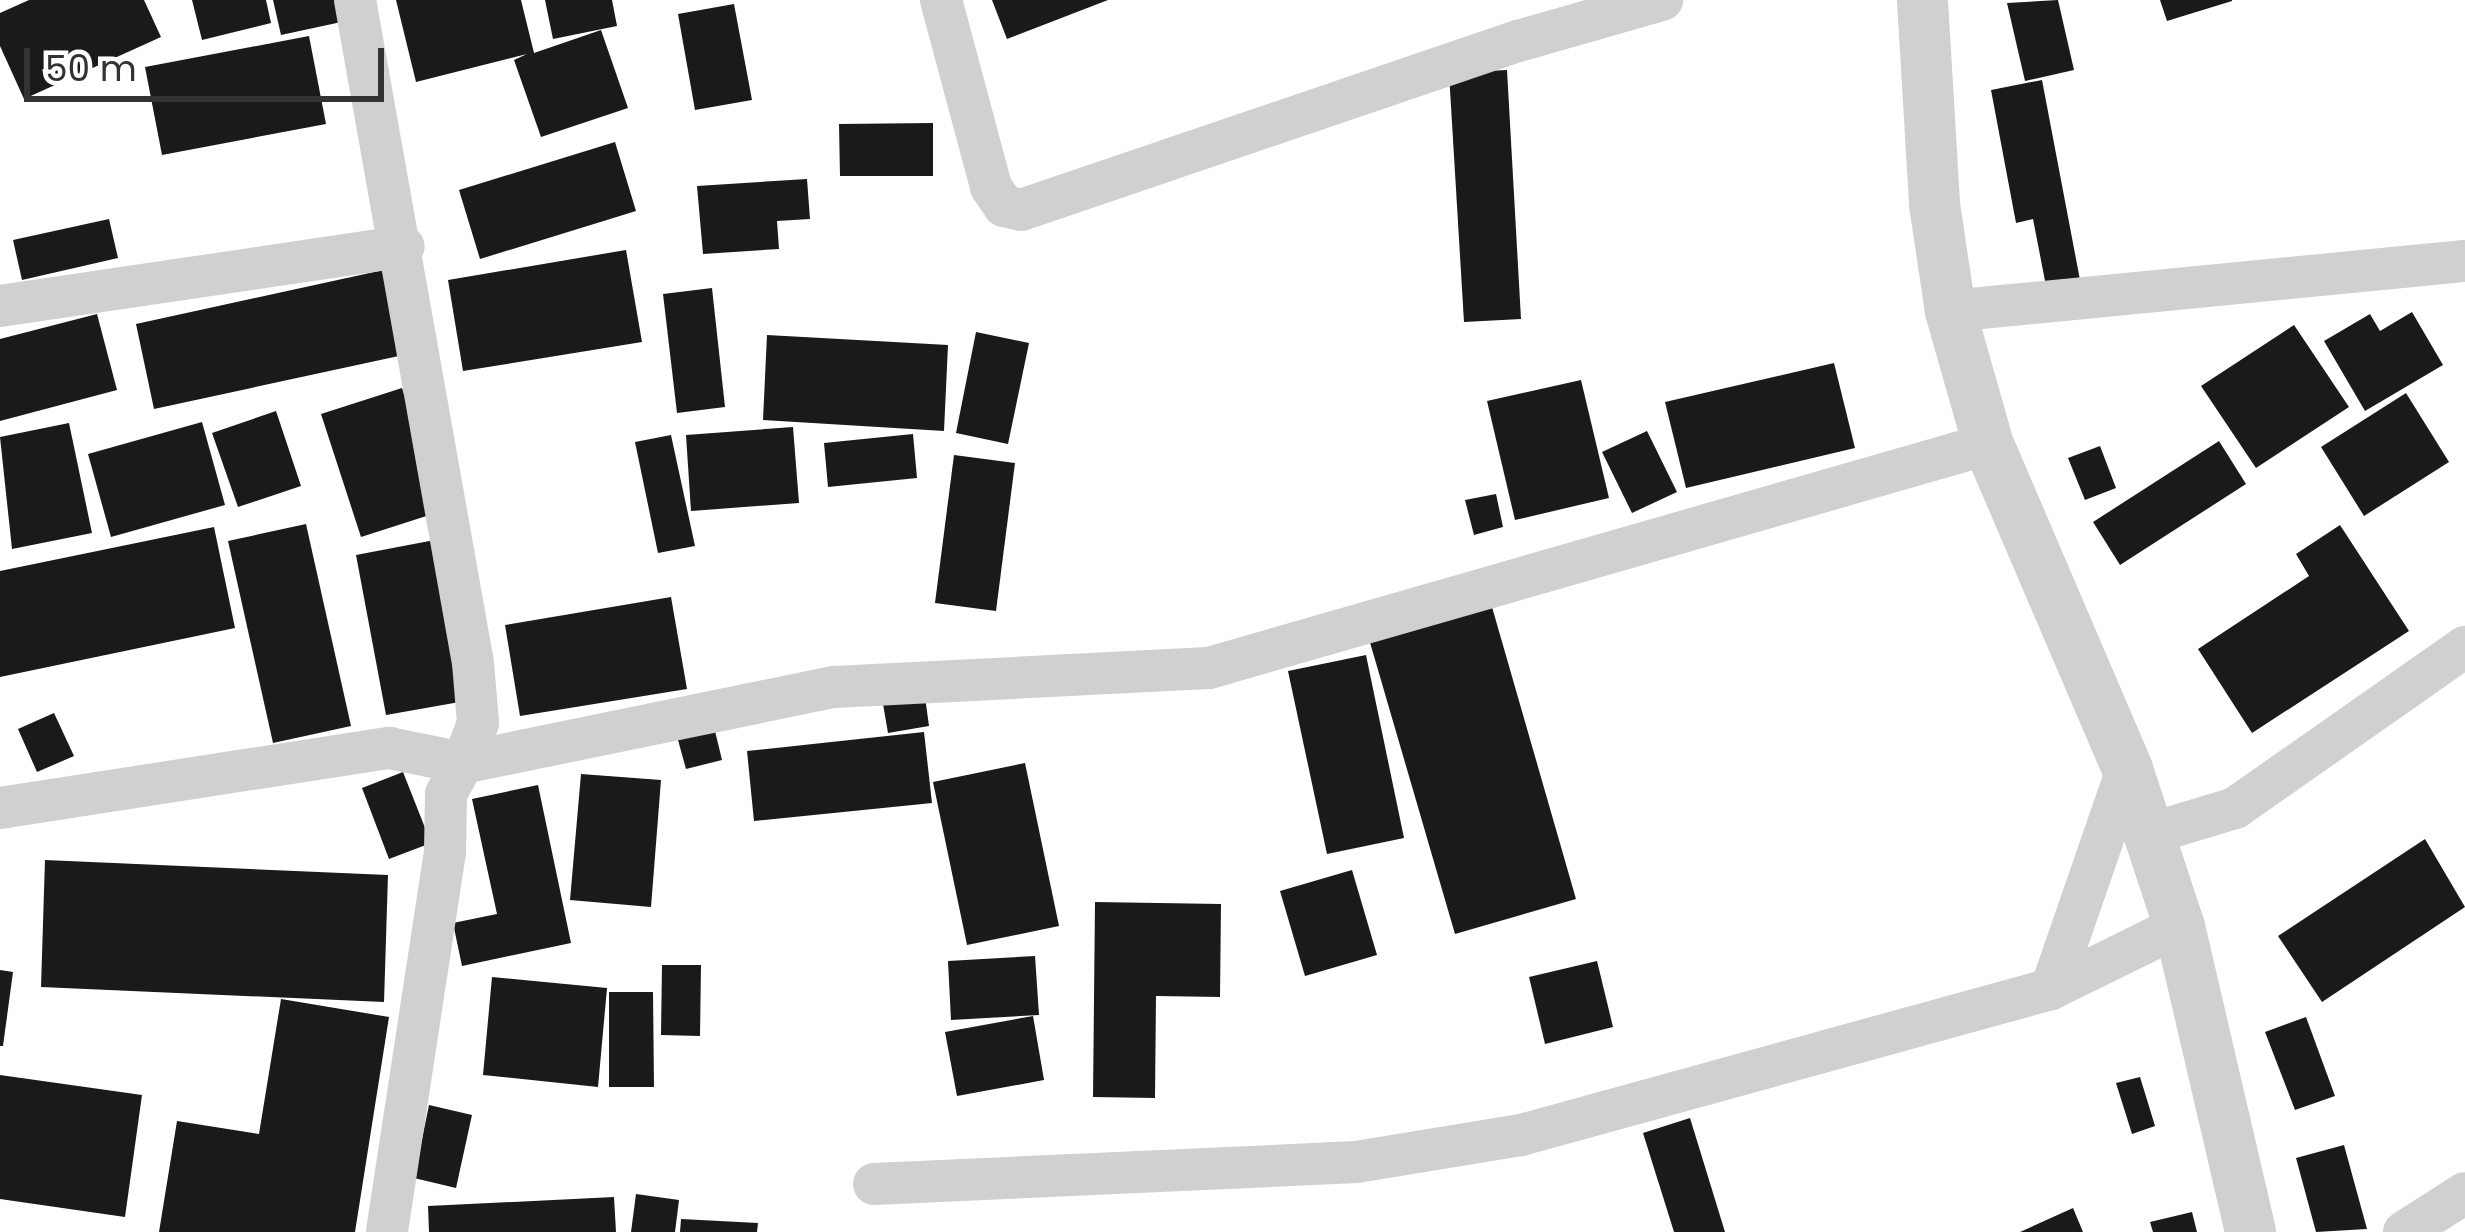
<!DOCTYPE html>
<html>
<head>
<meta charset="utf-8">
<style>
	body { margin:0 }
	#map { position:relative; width:2465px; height:1232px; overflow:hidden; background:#fff; font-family:Poppins,sans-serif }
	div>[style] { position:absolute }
	.building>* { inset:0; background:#1a1a1a }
	.minor>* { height:42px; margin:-21px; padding:0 21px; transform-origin:21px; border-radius:21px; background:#d0d0d0 }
	.tertiary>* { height:51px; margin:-25.5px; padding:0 25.5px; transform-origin:25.5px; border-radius:25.5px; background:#d0d0d0 }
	span { translate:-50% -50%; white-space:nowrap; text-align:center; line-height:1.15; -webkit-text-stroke:12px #fff; paint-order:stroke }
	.scale { position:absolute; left:24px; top:48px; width:360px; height:54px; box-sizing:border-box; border:6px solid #333; border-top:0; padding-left:15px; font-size:36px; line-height:42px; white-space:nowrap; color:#333; -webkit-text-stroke:9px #fff; paint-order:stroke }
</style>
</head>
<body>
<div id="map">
	<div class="building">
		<i style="clip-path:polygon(29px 0,144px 0,161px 37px,24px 99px,0 46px,0 13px)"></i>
		<i style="clip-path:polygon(192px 0,266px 0,271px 23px,202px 40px)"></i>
		<i style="clip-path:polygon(273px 0,342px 0,346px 21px,281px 35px)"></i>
		<i style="clip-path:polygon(396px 0,521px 0,534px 53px,601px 30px,628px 108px,541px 137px,514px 60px,527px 54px,416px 82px)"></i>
		<i style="clip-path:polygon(545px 0,612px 0,617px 26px,553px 39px)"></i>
		<i style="clip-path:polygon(992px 0,1108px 0,1007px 39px)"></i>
		<i style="clip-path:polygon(2058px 0,2074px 70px,2025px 81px,2007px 3px)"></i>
		<i style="clip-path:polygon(2160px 0,2232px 0,2232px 1px,2167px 21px)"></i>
		<i style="clip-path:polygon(734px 4px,752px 100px,695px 110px,678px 14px)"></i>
		<i style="clip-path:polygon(309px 36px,326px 124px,162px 155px,145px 67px)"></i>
		<i style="clip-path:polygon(1507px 70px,1521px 319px,1464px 322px,1449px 73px)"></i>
		<i style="clip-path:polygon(2042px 80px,2080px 280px,2046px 286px,2033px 219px,2016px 223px,1991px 90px)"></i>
		<i style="clip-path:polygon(933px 123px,933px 176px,840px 176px,839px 124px)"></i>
		<i style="clip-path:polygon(615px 142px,636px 211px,480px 259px,459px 190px)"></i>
		<i style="clip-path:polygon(807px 179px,810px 219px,777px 221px,779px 249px,703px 254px,697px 186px)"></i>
		<i style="clip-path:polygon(109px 219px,118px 258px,22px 280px,13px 240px)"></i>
		<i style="clip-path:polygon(626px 250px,642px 342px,463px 371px,448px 280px)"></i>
		<i style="clip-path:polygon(388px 269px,408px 354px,154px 409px,136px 324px)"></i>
		<i style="clip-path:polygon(712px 288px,725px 407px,677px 413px,663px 294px)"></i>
		<i style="clip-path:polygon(2412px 312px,2443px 365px,2365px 411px,2324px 341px,2370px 314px,2380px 331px)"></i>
		<i style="clip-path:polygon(97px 314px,117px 390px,0 421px,0 339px)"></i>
		<i style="clip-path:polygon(2294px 325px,2349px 407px,2256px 468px,2201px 386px)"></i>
		<i style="clip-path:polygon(976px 332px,1029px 343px,1008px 444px,956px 433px)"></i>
		<i style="clip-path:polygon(767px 335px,948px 345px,944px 431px,763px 420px)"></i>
		<i style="clip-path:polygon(1834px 363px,1855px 448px,1686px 488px,1665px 402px)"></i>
		<i style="clip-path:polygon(1581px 380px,1609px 498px,1515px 520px,1487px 401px)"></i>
		<i style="clip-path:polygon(402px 388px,442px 511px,361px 537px,321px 414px)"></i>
		<i style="clip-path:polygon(2406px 393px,2449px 462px,2364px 516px,2321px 447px)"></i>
		<i style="clip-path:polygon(276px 411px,301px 486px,238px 507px,212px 433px)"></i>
		<i style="clip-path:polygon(202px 422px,225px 505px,111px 537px,88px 454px)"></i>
		<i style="clip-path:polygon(69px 423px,92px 533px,12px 549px,0 437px)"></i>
		<i style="clip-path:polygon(793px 427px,799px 503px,691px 511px,686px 435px)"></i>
		<i style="clip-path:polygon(1647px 431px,1677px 492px,1632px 513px,1602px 452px)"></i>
		<i style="clip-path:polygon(913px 434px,917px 478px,828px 487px,824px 443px)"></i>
		<i style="clip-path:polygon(671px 435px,695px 546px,658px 553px,635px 442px)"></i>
		<i style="clip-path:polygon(2219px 441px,2246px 484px,2120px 565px,2093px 522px)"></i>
		<i style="clip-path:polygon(2100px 446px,2116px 488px,2085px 500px,2068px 458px)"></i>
		<i style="clip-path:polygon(954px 455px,1015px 463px,996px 611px,935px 603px)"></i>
		<i style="clip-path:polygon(1496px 494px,1503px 527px,1474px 535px,1465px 500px)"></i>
		<i style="clip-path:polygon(306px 524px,351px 726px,273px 743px,228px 541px)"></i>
		<i style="clip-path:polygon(2340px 525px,2409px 631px,2252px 733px,2198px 649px,2309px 576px,2296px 554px)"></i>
		<i style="clip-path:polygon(214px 527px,235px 628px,0 677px,0 571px)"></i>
		<i style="clip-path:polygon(440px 539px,471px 700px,386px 715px,356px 555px)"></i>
		<i style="clip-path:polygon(671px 597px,687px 689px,520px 716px,505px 625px)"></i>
		<i style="clip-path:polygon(1492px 607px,1576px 899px,1455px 934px,1369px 639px)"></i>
		<i style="clip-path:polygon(1366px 655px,1404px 838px,1327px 854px,1288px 671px)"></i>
		<i style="clip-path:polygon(925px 697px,929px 726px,888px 733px,883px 704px)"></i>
		<i style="clip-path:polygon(54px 713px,74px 756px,37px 772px,18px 729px)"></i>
		<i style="clip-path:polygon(715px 731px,722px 760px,686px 769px,678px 740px)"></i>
		<i style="clip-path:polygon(924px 732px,932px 803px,754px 821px,747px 751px)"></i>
		<i style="clip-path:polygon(1025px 763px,1059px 926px,967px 945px,933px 782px)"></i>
		<i style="clip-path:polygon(403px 772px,431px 843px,389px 859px,362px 788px)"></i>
		<i style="clip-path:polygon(581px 774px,661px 780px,651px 907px,570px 900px)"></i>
		<i style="clip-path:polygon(538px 785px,571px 943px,462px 966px,453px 923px,497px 914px,472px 799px)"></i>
		<i style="clip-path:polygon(2425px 839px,2465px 907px,2322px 1002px,2278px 936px)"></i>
		<i style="clip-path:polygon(45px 860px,388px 875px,384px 1002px,41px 987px)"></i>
		<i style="clip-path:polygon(1352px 870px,1377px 955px,1305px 976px,1280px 891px)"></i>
		<i style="clip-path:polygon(1095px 902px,1221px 904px,1220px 997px,1156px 996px,1155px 1098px,1093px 1097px)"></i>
		<i style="clip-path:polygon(1035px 956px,1039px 1015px,951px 1020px,948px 961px)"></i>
		<i style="clip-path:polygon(1597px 961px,1613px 1027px,1545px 1044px,1529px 977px)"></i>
		<i style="clip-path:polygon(662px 965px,701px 965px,700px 1036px,661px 1035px)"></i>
		<i style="clip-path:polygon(0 970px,13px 972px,3px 1046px,0 1046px)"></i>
		<i style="clip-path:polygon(492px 977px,607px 988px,598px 1087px,483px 1075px)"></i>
		<i style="clip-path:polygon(609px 992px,653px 992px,654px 1087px,609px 1087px)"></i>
		<i style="clip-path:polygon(281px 999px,389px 1017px,355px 1232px,159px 1232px,177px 1121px,259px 1134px)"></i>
		<i style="clip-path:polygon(1033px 1016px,1044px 1080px,957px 1096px,945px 1032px)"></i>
		<i style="clip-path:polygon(2306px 1017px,2335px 1096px,2295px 1110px,2265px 1032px)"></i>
		<i style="clip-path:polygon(0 1075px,142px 1095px,125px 1217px,0 1199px)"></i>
		<i style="clip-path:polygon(2140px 1077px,2155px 1126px,2132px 1134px,2116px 1083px)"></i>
		<i style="clip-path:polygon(429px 1105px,472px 1115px,456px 1188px,414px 1178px)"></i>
		<i style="clip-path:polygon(1690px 1118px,1725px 1232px,1674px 1232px,1643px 1133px)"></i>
		<i style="clip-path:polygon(2344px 1145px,2367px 1229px,2316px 1232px,2296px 1158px)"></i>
		<i style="clip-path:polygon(636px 1194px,679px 1200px,675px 1232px,631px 1232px)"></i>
		<i style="clip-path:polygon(614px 1197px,616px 1232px,429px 1232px,428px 1206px)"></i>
		<i style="clip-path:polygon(2073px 1208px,2083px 1232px,2020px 1232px)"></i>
		<i style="clip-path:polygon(2192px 1212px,2197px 1232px,2153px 1232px,2150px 1222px)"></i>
		<i style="clip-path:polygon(681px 1219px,758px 1223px,757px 1232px,680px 1232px)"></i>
	</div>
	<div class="minor">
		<i style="left:355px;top:0;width:673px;rotate:79.91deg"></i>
		<i style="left:473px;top:663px;width:60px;rotate:85.2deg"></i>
		<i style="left:478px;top:723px;width:43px;rotate:110.6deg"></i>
		<i style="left:463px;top:763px;width:379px;rotate:-11.6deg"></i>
		<i style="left:834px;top:687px;width:375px;rotate:-2.9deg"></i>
		<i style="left:1209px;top:668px;width:811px;rotate:-16.04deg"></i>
		<i style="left:941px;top:0;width:194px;rotate:75deg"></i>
		<i style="left:991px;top:187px;width:23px;rotate:56deg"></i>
		<i style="left:1004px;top:206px;width:17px;rotate:13deg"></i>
		<i style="left:1021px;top:210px;width:525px;rotate:-18.78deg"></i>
		<i style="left:1518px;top:41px;width:150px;rotate:-15.9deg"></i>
		<i style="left:0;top:306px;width:408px;rotate:-8.4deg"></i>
		<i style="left:1950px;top:311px;width:517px;rotate:-5.55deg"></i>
		<i style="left:0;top:808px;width:394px;rotate:-8.8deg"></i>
		<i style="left:389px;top:748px;width:76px;rotate:11.5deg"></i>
		<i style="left:463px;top:763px;width:35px;rotate:119deg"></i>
		<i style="left:446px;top:794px;width:58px;rotate:91deg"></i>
		<i style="left:445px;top:852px;width:384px;rotate:98.7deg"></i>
		<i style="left:2149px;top:834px;width:90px;rotate:-16.8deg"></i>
		<i style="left:2235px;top:808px;width:281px;rotate:-35deg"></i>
		<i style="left:2051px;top:989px;width:233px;rotate:-70.9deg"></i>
		<i style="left:874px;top:1184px;width:483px;rotate:-2.6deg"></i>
		<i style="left:1356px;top:1162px;width:167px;rotate:-9.3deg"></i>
		<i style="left:1521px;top:1135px;width:550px;rotate:-15.4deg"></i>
		<i style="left:2051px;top:989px;width:143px;rotate:-26.2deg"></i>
		<i style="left:2404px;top:1232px;width:72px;rotate:-32.6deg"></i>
	</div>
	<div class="tertiary">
		<i style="left:1922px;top:0;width:204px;rotate:86.6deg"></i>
		<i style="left:1934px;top:204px;width:108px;rotate:81.5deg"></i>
		<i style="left:1950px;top:311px;width:138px;rotate:74.1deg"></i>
		<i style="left:1988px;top:444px;width:353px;rotate:66.8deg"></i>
		<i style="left:2127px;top:769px;width:165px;rotate:71.7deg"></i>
		<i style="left:2179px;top:926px;width:314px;rotate:76.9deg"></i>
	</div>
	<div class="scale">50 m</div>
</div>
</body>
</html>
